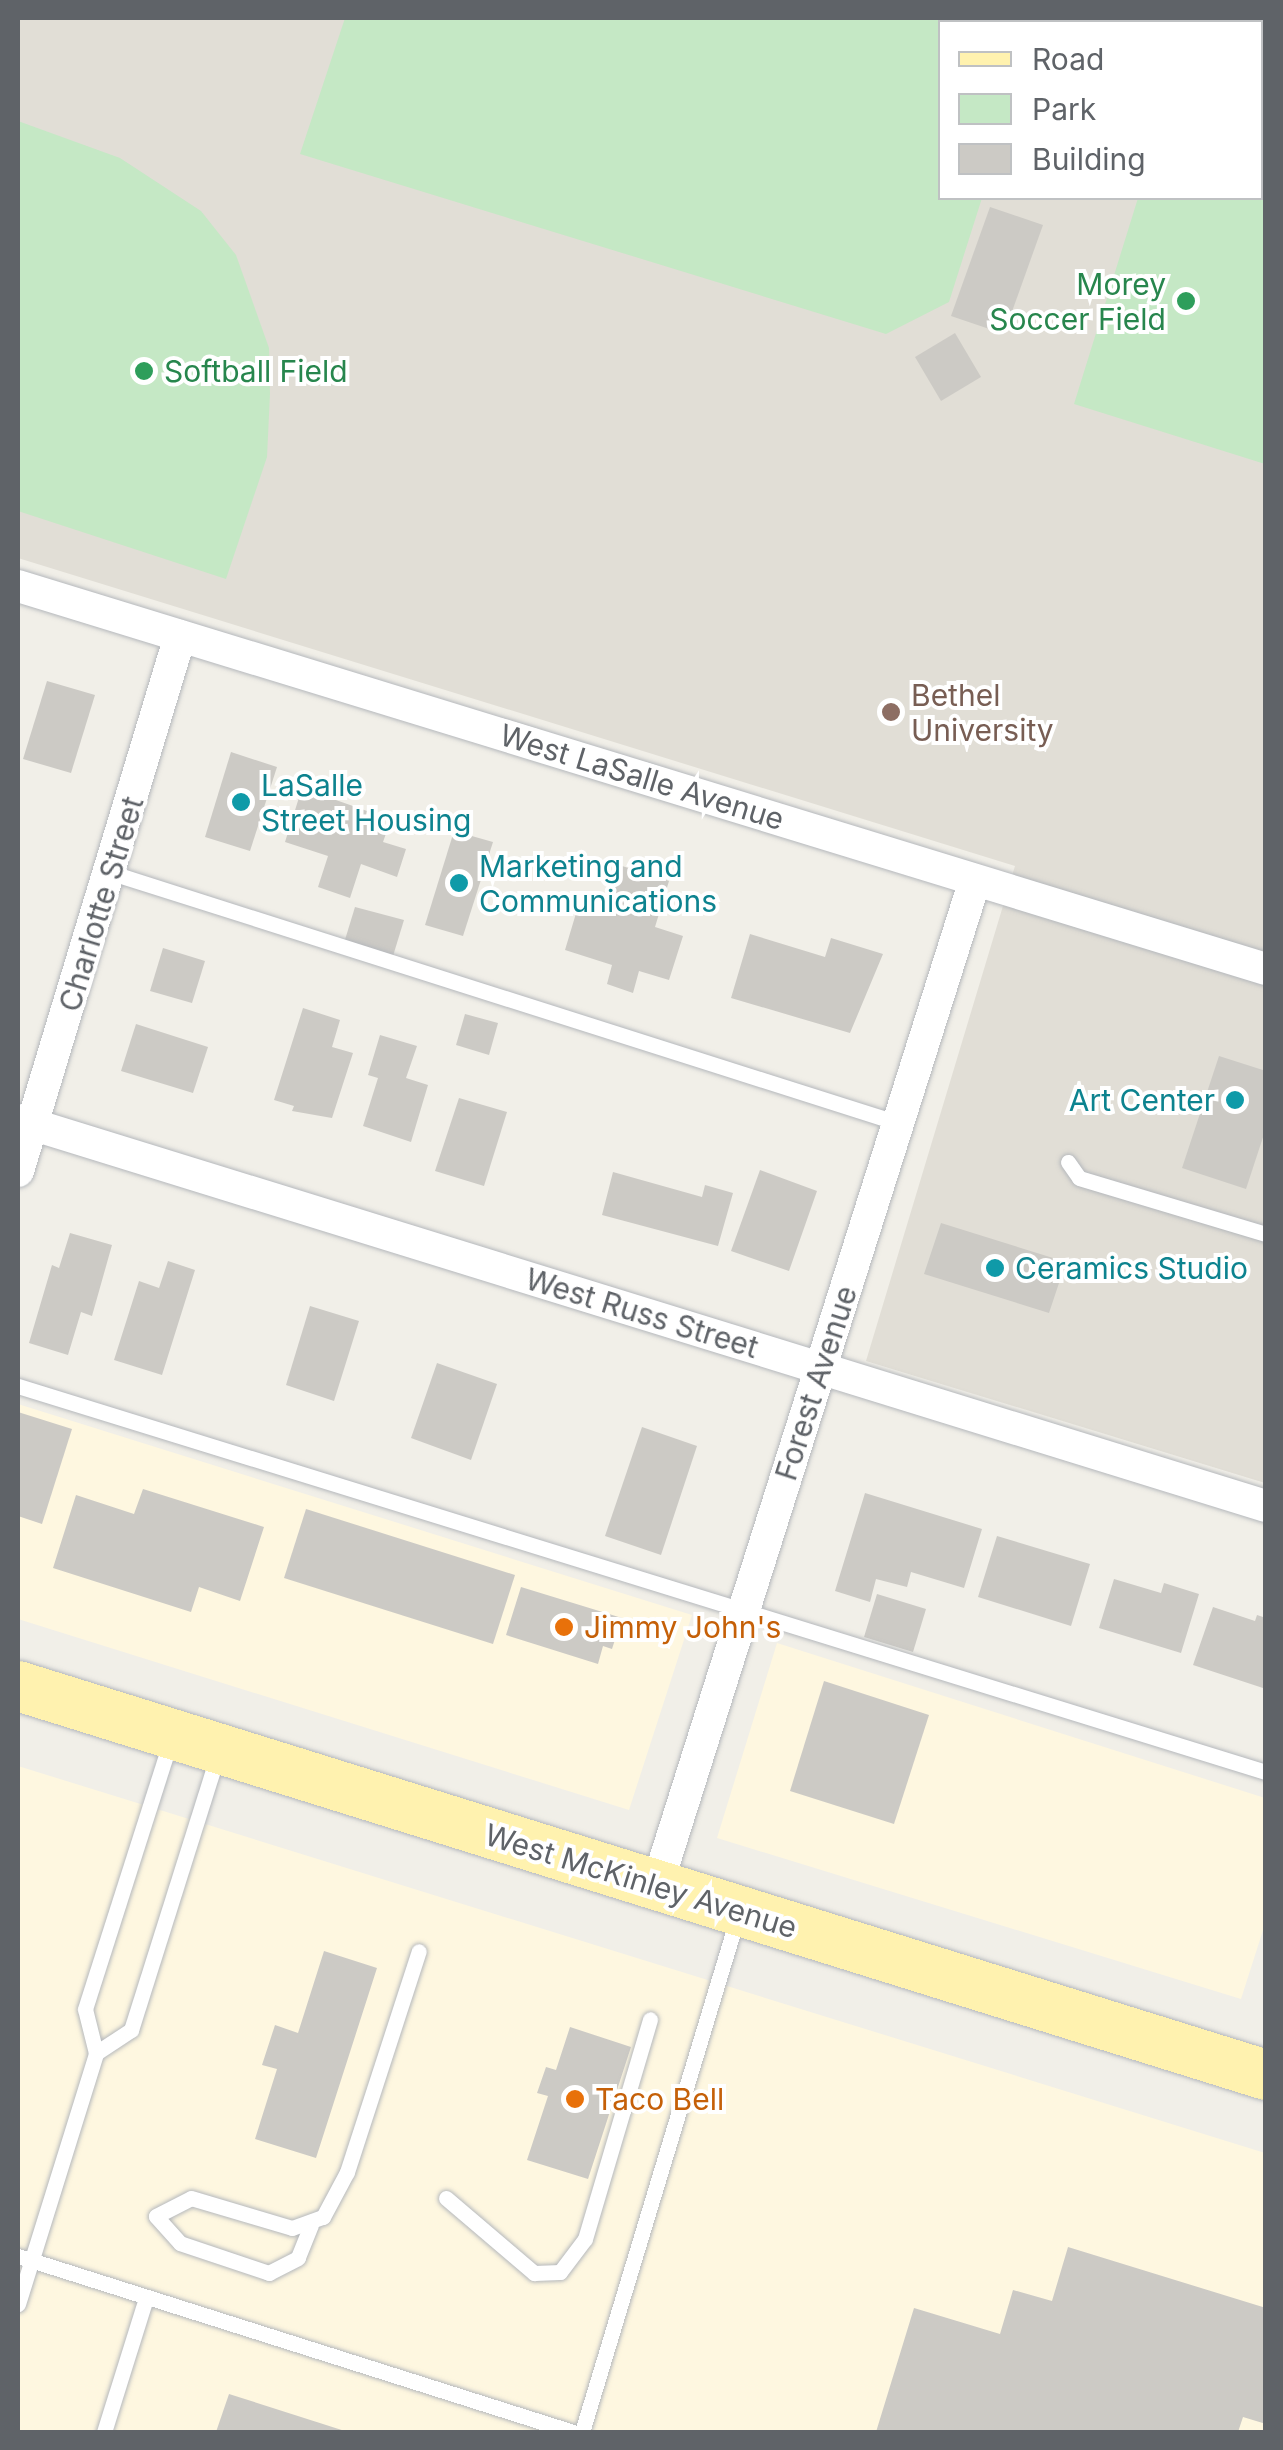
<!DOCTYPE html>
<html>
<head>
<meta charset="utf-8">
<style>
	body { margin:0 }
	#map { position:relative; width:1283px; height:2450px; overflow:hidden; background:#f1efe8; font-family:Inter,sans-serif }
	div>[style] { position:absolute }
	.commercial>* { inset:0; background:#fef7e0 }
	.education>* { inset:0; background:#e1ded6 }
	.green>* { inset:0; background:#c5e8c5 }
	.building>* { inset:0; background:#cccac5 }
	.roads { filter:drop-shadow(0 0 2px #b5b8bc) drop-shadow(0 0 2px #b5b8bc) }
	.lane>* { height:15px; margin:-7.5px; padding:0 7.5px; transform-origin:7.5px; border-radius:7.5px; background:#fff }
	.street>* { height:32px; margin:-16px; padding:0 16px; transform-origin:16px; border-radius:16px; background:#fff }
	.primary>* { height:50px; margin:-25px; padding:0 25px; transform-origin:25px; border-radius:25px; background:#fff2af }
	.dots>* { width:28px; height:28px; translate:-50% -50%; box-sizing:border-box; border:5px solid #fff; border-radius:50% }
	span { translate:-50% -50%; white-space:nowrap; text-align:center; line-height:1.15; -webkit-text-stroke:8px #fff; paint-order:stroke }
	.leisure-label { font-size:30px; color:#27864d }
	.right { translate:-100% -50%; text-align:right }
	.left { translate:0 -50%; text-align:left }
	.education-label { font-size:30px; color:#785e54 }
	.street-label { font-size:30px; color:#5f6368 }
	.culture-label { font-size:30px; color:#0d838f }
	.food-label { font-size:30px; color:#c56008 }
	.frame { position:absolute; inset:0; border:20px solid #5f6368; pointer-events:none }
	.legend { position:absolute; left:938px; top:20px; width:325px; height:180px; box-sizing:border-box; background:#fff; border:2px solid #bfc1c3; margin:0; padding:12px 18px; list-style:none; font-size:30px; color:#5f6368 }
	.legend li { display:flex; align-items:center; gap:20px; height:50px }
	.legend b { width:50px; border:2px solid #bfc1c3 }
</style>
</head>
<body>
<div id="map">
	<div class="commercial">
		<i style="clip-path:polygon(18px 1404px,692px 1615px,629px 1810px,18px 1619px)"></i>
		<i style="clip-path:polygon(777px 1643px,1265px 1798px,1265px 1924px,1241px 1999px,717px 1838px)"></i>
		<i style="clip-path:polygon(18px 1766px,1265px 2153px,1265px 2432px,18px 2432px)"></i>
	</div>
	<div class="education">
		<i style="clip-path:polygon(evenodd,18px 18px,1265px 18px,1265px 1483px,866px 1361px,1015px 866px,18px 558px,18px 18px,941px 22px,1260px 22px,1260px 198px,941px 198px,941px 22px)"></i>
	</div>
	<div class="green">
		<i style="clip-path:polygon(345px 18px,1038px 18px,941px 22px,941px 198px,982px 198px,949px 302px,886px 334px,300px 154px)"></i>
		<i style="clip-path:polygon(1194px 18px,1265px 18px,1265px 464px,1074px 404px,1138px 198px,1260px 198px,1260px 22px,1193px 22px)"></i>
		<i style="clip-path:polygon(18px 121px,120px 158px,201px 211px,236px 255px,269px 348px,270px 394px,267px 457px,226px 579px,18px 511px)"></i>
	</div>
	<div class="building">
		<i style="clip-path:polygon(1120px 18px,1146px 18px,1144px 22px)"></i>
		<i style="clip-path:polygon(990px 207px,1043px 225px,1004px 334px,951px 316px)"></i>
		<i style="clip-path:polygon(955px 333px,981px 377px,941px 401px,915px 357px)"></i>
		<i style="clip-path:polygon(47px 681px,95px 695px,71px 773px,23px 759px)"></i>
		<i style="clip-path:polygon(231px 752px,277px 767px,250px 851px,205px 837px)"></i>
		<i style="clip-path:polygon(302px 788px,367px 811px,364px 821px,388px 828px,383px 842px,406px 849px,397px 877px,361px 864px,350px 898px,318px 887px,328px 856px,285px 842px)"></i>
		<i style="clip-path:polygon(454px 831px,493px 842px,463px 936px,425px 925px)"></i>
		<i style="clip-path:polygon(619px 865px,669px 881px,655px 927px,683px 936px,669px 980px,639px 971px,633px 993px,607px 984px,612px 965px,565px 950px,580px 900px,606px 909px)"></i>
		<i style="clip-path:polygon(355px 907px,404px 920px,393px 956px,344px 943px)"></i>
		<i style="clip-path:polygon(750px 934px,825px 957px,831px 938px,883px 954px,850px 1033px,731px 998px)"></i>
		<i style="clip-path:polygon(163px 948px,205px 961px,192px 1003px,150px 991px)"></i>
		<i style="clip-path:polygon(303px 1008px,340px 1020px,332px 1047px,353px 1053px,332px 1118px,292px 1111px,294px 1106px,274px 1100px)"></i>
		<i style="clip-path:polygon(465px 1014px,498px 1023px,489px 1055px,456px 1045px)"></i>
		<i style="clip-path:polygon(136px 1024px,208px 1047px,193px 1093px,121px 1071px)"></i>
		<i style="clip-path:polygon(380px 1035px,417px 1046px,406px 1078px,428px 1085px,411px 1142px,363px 1126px,378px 1078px,368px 1075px)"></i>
		<i style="clip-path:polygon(1219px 1056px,1266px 1071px,1266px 1128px,1246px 1189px,1182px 1168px)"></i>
		<i style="clip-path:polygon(459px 1098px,507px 1112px,484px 1186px,435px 1171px)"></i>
		<i style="clip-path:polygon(760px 1170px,817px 1191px,789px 1271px,731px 1251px)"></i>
		<i style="clip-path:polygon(613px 1172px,702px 1197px,705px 1185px,733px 1193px,718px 1246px,602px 1215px)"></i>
		<i style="clip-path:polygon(941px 1223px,1066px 1262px,1049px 1313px,924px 1274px)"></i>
		<i style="clip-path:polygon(70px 1233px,112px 1245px,92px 1316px,81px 1312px,68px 1355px,29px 1343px,52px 1265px,59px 1268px)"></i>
		<i style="clip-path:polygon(168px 1261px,195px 1270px,162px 1375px,114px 1360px,139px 1281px,159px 1288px)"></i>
		<i style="clip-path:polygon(310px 1306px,359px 1321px,334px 1401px,286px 1385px)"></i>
		<i style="clip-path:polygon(437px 1363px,497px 1384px,471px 1460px,411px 1438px)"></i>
		<i style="clip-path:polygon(18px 1412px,72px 1429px,42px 1524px,18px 1516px)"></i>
		<i style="clip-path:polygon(642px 1427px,697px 1446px,661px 1555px,605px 1536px)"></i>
		<i style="clip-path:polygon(143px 1489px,264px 1527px,240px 1601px,199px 1587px,191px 1612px,53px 1568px,76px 1495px,134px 1514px)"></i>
		<i style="clip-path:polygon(865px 1493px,982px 1529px,964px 1588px,911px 1572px,907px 1587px,876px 1579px,870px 1602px,835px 1591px)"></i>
		<i style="clip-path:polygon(306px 1509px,515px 1575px,493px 1644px,284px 1578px)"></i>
		<i style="clip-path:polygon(997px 1536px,1090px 1564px,1071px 1626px,978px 1597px)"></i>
		<i style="clip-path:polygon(1114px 1579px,1161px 1593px,1164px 1583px,1199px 1594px,1181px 1653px,1099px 1628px)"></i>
		<i style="clip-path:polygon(521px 1587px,622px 1618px,612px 1649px,603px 1646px,598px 1664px,506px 1635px)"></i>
		<i style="clip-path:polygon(877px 1594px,926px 1609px,913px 1652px,864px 1637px)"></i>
		<i style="clip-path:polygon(1213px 1607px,1255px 1621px,1257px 1615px,1266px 1618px,1266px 1689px,1193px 1665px)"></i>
		<i style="clip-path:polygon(824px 1681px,929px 1715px,894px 1824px,790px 1791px)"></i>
		<i style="clip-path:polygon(324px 1951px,377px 1968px,316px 2158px,255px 2139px,277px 2069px,262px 2065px,275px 2025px,298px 2033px)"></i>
		<i style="clip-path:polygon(570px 2027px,631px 2047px,588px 2179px,527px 2160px,548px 2096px,537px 2093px,546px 2067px,556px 2070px)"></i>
		<i style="clip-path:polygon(1068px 2247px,1266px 2308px,1266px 2424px,1243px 2417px,1238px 2432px,876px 2432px,914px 2308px,1000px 2334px,1013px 2290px,1052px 2301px)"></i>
		<i style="clip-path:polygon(229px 2394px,348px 2432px,216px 2432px)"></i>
	</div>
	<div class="roads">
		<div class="lane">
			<i style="left:112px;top:873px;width:825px;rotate:17.64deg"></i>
			<i style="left:1068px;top:1162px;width:19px;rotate:55deg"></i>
			<i style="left:1079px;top:1178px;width:195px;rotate:16.7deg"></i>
			<i style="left:18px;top:1386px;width:1306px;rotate:17.19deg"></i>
			<i style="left:96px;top:2053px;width:42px;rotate:-33.3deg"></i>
			<i style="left:131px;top:2030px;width:289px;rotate:-72.5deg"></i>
			<i style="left:446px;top:2198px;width:116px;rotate:40.4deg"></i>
			<i style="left:534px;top:2273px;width:26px;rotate:-2deg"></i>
			<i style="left:560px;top:2272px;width:41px;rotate:-52.9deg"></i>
			<i style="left:585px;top:2239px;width:229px;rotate:-73.5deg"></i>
			<i style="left:311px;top:2225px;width:35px;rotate:112deg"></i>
			<i style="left:298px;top:2258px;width:33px;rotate:153deg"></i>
			<i style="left:269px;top:2273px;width:94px;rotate:-161.4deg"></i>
			<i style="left:180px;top:2243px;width:36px;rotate:-132deg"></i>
			<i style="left:156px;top:2216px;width:39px;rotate:-27deg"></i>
			<i style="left:191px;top:2198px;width:105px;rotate:16.5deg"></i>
			<i style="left:292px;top:2228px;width:33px;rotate:-20deg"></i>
			<i style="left:323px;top:2217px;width:51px;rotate:-61.9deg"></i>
			<i style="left:347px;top:2172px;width:232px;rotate:-72deg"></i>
			<i style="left:18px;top:2256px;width:582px;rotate:17.59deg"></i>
			<i style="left:18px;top:2304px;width:263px;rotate:-72.7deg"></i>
			<i style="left:96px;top:2053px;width:45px;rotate:-104deg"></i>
			<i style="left:85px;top:2009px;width:282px;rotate:-72.3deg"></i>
			<i style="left:104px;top:2432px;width:140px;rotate:-72.6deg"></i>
			<i style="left:582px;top:2432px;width:536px;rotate:-73.19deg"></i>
		</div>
		<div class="street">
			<i style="left:18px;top:586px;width:1305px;rotate:17.06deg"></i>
			<i style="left:18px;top:1120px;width:1306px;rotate:17.19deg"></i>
			<i style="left:18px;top:1171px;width:559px;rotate:-73.15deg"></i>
			<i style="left:657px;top:1885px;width:1054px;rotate:-72.44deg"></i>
		</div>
		<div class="primary">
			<i style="left:18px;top:1686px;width:1307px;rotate:17.31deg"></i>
		</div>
	</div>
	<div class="dots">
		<i style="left:1186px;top:301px;background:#2e9e5b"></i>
		<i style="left:144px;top:371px;background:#2e9e5b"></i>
		<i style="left:891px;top:712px;background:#8d6e63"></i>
		<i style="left:241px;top:802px;background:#0f9aa8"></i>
		<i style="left:459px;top:883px;background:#0f9aa8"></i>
		<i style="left:1235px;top:1100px;background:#0f9aa8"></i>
		<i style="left:995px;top:1268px;background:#0f9aa8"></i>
		<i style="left:564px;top:1627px;background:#e8710a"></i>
		<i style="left:575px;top:2099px;background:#e8710a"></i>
	</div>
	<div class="leisure-label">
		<span class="right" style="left:1166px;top:301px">Morey<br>Soccer Field</span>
		<span class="left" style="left:164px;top:371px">Softball Field</span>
	</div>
	<div class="education-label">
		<span class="left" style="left:911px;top:712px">Bethel<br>University</span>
	</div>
	<div class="street-label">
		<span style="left:642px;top:777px;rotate:17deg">West LaSalle Avenue</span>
		<span style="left:101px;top:904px;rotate:-73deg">Charlotte Street</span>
		<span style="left:642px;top:1313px;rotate:17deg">West Russ Street</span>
		<span style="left:816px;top:1383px;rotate:-72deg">Forest Avenue</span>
		<span style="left:641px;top:1881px;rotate:17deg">West McKinley Avenue</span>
	</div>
	<div class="culture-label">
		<span class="left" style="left:261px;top:802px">LaSalle<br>Street Housing</span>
		<span class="left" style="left:479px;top:883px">Marketing and<br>Communications</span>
		<span class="right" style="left:1215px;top:1100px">Art Center</span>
		<span class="left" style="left:1015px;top:1268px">Ceramics Studio</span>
	</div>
	<div class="food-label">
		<span class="left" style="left:584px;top:1627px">Jimmy John's</span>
		<span class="left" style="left:595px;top:2099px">Taco Bell</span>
	</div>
	<div class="frame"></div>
	<ul class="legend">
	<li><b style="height:12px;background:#fff2af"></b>Road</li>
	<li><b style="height:28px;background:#c5e8c5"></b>Park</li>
	<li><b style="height:28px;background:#cccac5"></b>Building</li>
	</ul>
</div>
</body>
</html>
